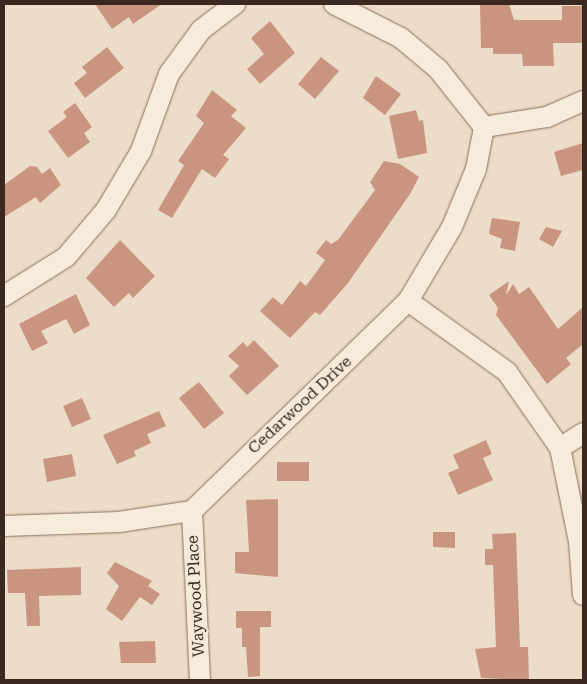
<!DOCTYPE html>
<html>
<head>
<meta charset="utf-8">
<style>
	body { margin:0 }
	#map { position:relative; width:587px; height:684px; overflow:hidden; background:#ecddc8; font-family:"Roboto Serif",serif }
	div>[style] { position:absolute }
	.building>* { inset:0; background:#c99580 }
	.roads { filter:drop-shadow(0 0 1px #886f5e) drop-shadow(0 0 1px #886f5e) }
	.street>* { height:20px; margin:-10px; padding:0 10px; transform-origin:10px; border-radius:10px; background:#f7ecdb }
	span { translate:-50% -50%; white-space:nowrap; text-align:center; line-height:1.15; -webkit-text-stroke:4.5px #f4e8d7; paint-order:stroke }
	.street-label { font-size:16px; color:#392921 }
	.frame { position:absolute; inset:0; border:5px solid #392921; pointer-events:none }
</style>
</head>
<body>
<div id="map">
	<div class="building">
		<i style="clip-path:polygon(95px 4px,162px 4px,133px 24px,129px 17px,112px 29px)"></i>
		<i style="clip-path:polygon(480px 4px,509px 4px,514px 20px,562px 20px,562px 6px,583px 6px,583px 43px,553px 43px,554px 66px,523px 66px,522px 54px,493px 54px,493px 48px,481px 48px)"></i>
		<i style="clip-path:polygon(270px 21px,295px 53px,260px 84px,247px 69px,264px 54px,251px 38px)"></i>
		<i style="clip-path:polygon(107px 47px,124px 68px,85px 98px,74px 83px,87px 73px,82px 67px)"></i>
		<i style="clip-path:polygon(321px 57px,339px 71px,315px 99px,298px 84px)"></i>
		<i style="clip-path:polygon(376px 76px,401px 94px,385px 115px,363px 98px)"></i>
		<i style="clip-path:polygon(212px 90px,237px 110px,231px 116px,246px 128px,223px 155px,229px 159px,215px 178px,202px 169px,172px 218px,158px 210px,184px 165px,178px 161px,204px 123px,196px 116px)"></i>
		<i style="clip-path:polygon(75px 103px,92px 127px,84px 133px,90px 142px,68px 158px,48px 131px,67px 117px,63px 112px)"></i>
		<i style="clip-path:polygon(416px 110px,419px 121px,423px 120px,427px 153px,398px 159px,389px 116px)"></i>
		<i style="clip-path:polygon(583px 143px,583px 170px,561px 176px,554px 152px)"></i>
		<i style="clip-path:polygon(384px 161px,400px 164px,419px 177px,410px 194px,348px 283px,320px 315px,315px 312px,290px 338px,260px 311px,273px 297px,282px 305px,300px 281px,306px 286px,325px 260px,316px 253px,326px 240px,331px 244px,338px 240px,375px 190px,370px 182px)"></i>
		<i style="clip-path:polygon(30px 166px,37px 167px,42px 174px,50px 168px,61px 185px,40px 203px,36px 197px,4px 217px,4px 185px)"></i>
		<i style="clip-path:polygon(492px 218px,520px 222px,515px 251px,500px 248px,502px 239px,489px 234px)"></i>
		<i style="clip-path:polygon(546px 227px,562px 231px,553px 247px,539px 239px)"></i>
		<i style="clip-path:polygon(120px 240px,155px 276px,133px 298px,129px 293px,114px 307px,86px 278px)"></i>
		<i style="clip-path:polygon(509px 281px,506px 295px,513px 284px,519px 294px,529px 287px,558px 329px,583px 307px,583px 344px,566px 358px,571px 364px,547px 384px,496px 315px,498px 308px,489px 295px)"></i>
		<i style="clip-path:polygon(76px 294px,90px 325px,74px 334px,66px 319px,41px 331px,48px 343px,32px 351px,19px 324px)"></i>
		<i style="clip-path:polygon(254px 340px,279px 366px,247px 395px,229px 376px,239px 366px,228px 356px,243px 342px,247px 347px)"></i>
		<i style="clip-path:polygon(199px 382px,224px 413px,204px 429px,179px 398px)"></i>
		<i style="clip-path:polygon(82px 398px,91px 419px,72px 427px,63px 406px)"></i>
		<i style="clip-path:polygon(159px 411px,166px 426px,147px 434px,151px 443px,134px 451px,136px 456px,117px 464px,103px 435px)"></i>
		<i style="clip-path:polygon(486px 440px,492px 454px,483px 458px,493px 480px,458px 495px,448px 473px,459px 468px,453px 455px)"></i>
		<i style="clip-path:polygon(72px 454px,76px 476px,47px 482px,43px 459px)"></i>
		<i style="clip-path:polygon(277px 462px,309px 462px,309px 481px,277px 481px)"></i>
		<i style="clip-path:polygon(278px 499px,278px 577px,235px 573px,235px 552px,249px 552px,246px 500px)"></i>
		<i style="clip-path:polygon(433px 532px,455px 532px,455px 548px,433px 547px)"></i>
		<i style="clip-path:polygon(516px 533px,520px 647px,528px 647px,529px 680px,481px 678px,475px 649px,496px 647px,493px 565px,485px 565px,485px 549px,493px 549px,492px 534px)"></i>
		<i style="clip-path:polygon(115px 562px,152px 581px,148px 586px,160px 594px,152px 605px,140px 597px,122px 621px,106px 609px,119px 586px,107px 573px)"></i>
		<i style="clip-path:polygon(81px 567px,81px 595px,39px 596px,40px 626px,27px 626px,25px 593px,8px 593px,7px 570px)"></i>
		<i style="clip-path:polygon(236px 611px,271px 611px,271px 627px,260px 627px,260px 676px,248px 677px,246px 647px,242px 647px,242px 628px,236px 628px)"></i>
		<i style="clip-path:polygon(155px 641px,156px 663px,121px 663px,119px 642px)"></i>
	</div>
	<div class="roads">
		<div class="street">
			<i style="left:334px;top:4px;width:75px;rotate:26.9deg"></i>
			<i style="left:401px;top:38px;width:48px;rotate:40deg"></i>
			<i style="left:438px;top:69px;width:74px;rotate:51.6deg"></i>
			<i style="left:484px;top:127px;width:64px;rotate:-9deg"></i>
			<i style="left:547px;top:117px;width:39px;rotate:-24deg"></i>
			<i style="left:4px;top:296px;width:73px;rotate:-32.2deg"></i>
			<i style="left:66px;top:257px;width:62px;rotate:-49.6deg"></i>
			<i style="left:106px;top:210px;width:69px;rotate:-59.3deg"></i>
			<i style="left:141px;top:151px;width:82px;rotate:-70deg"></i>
			<i style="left:169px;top:74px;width:54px;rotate:-54deg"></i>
			<i style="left:201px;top:30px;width:43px;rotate:-37.4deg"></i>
			<i style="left:408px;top:301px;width:122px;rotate:35.6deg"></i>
			<i style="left:507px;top:372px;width:93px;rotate:55.1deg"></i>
			<i style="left:560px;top:448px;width:95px;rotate:78.5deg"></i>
			<i style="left:579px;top:541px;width:54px;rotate:85.8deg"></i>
			<i style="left:560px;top:448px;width:27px;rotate:-33deg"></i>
			<i style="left:192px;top:511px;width:169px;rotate:87.3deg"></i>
			<i style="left:4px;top:526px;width:115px;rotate:-2deg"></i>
			<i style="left:119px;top:522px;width:74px;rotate:-8.6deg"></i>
			<i style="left:192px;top:511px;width:301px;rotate:-44.2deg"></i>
			<i style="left:408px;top:301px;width:86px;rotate:-59.3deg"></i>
			<i style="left:452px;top:227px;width:63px;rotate:-67.5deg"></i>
			<i style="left:476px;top:169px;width:43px;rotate:-79.2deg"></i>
		</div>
	</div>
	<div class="street-label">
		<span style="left:300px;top:405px;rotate:-43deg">Cedarwood Drive</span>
		<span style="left:196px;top:596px;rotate:-93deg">Waywood Place</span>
	</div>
	<div class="frame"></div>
</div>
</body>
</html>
